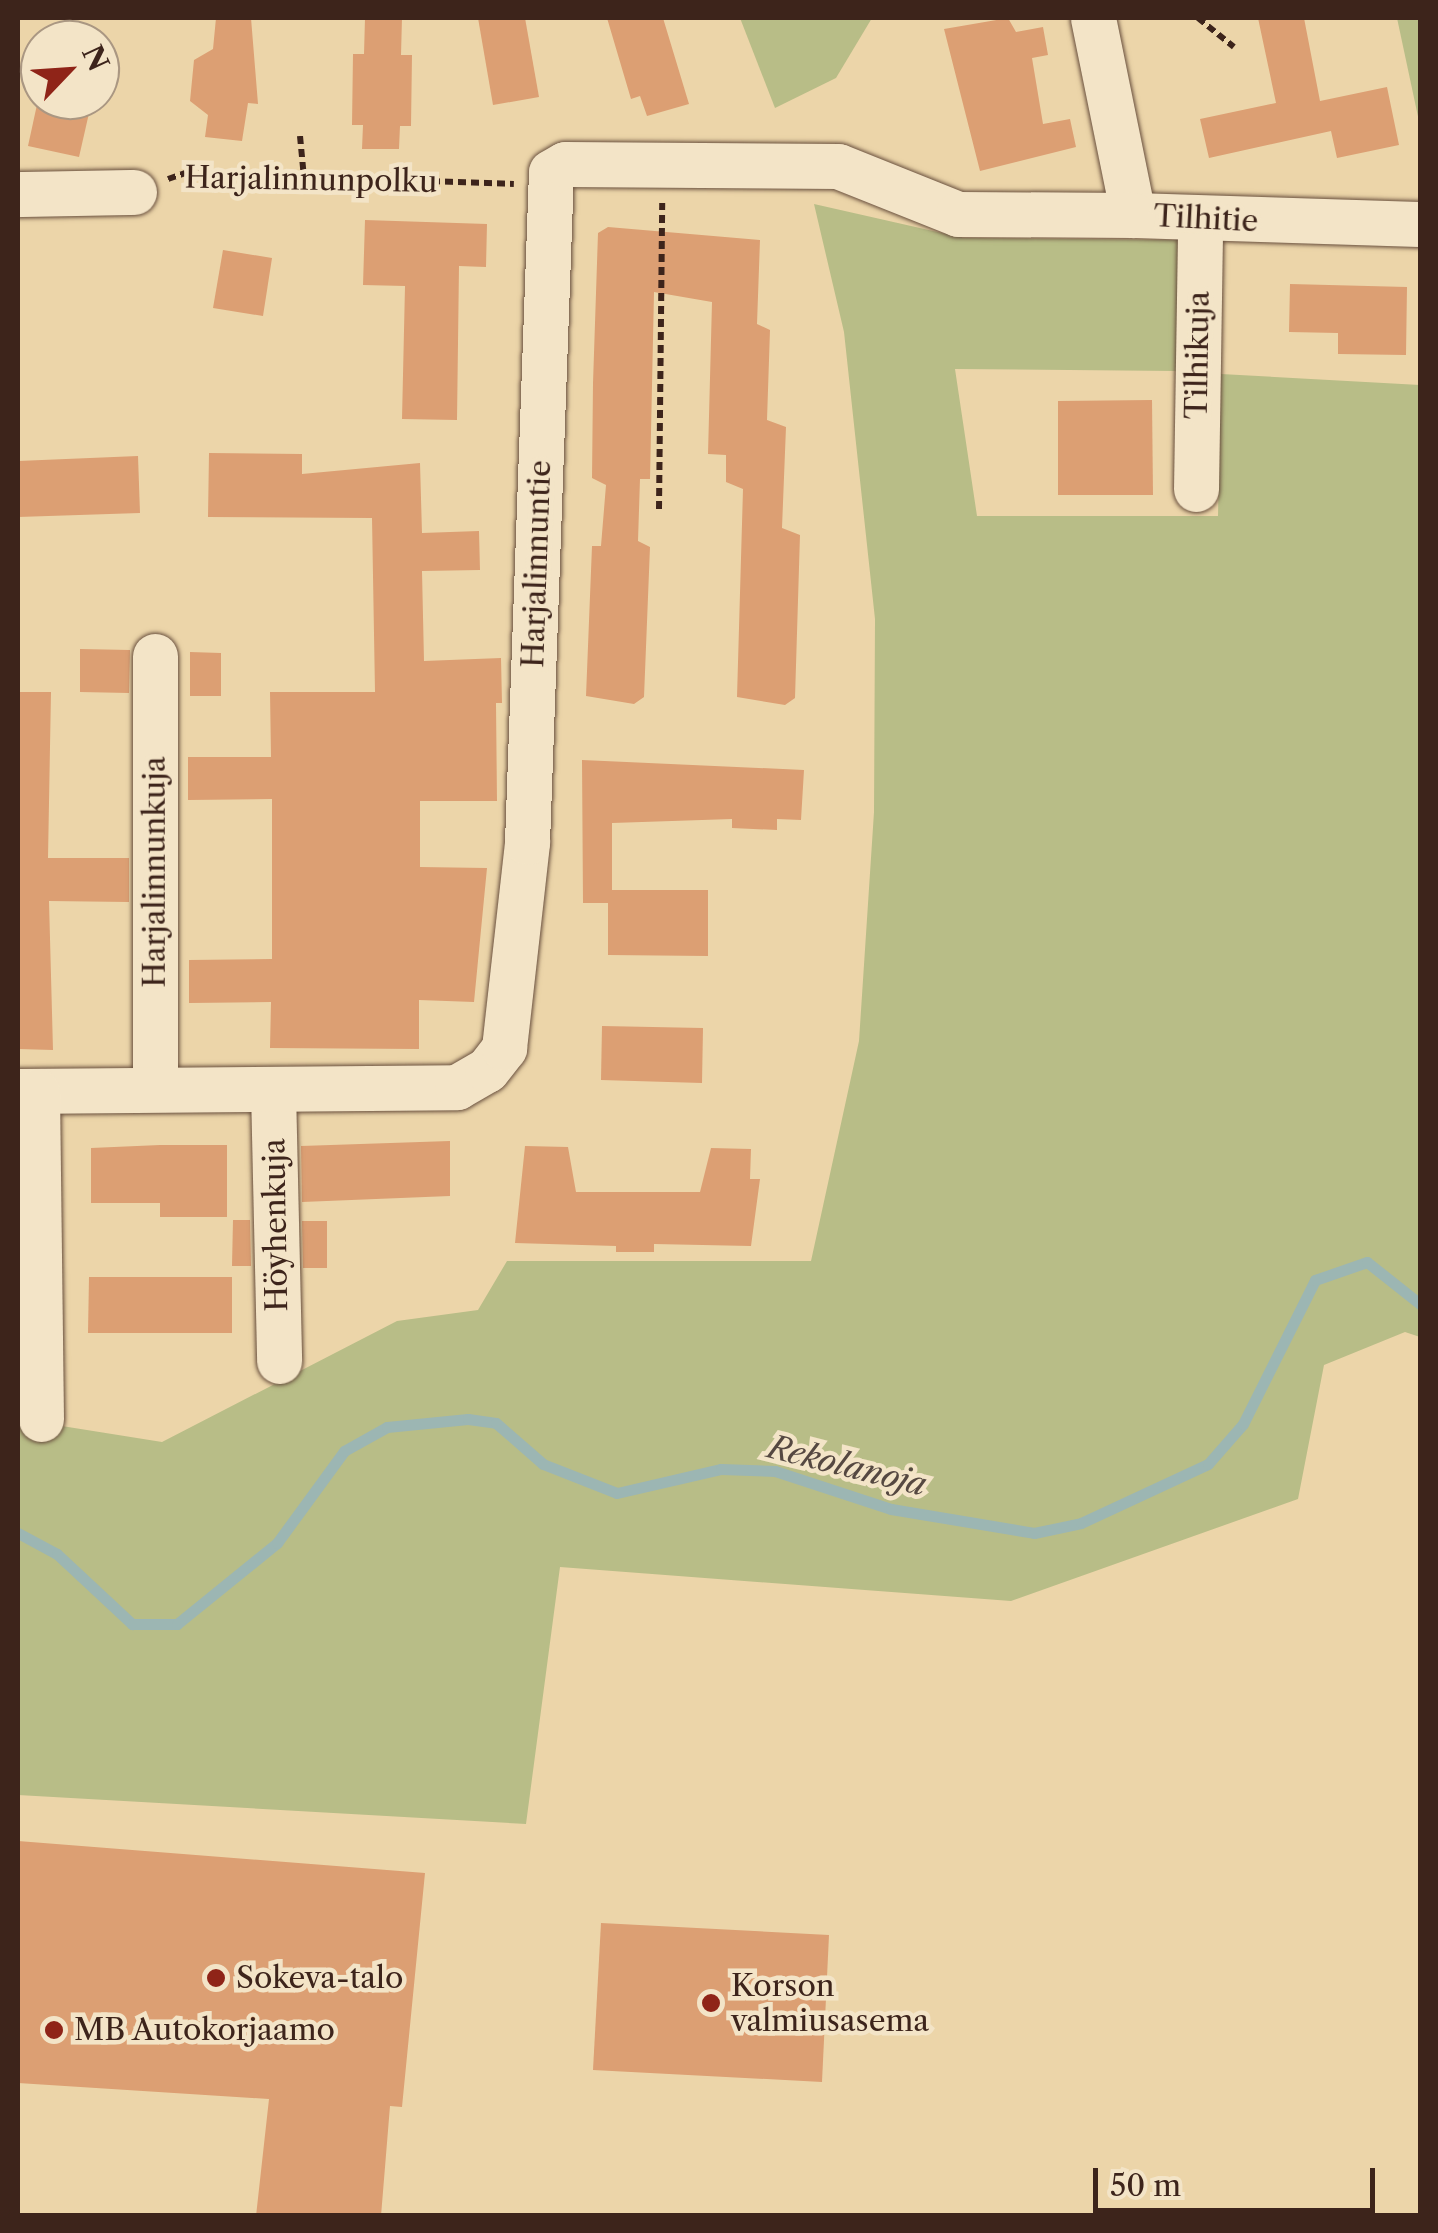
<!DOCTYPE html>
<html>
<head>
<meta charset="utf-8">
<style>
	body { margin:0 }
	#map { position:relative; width:1438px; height:2233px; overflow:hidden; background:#ecd5a9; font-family:"Libre Caslon Text",serif }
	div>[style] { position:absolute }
	.green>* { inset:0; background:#b8bd87 }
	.stream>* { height:11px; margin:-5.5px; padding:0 5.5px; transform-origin:5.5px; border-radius:5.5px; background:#9cb6b3 }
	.building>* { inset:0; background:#dc9f73 }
	.path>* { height:6px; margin-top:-3px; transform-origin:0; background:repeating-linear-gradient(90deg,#3d241b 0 8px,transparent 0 13px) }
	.roads { filter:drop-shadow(0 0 2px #69503e) drop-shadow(0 0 2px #69503e) }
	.minor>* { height:45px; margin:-22.5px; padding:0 22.5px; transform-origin:22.5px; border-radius:22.5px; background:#f3e4c7 }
	.dots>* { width:28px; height:28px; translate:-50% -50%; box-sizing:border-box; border:5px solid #f3e4c7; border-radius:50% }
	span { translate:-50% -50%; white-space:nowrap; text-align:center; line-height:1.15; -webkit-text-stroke:9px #f3e4c7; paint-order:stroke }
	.street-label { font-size:30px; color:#3d241b }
	.poi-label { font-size:30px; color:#3d241b }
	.left { translate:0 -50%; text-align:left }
	.water-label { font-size:32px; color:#554841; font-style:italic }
	.frame { position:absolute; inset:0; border:20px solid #3d241b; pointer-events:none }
	.north { position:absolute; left:20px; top:20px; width:100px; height:100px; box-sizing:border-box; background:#f3e4c7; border:2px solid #aa9782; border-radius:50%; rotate:65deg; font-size:28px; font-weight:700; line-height:40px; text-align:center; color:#3d241b }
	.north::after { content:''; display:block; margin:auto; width:35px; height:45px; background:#8f2418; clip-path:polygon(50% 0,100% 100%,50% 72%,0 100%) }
	.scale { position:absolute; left:1093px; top:2168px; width:282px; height:45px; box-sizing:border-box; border:5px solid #3d241b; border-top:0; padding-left:12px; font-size:30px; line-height:35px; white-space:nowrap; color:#3d241b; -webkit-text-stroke:8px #f3e4c7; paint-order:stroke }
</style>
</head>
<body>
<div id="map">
	<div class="green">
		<i style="clip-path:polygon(740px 18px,872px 18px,836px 78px,775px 108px)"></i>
		<i style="clip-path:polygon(1397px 18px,1420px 18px,1420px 126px)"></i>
		<i style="clip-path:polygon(814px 204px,964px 238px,1187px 240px,1176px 371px,955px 369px,977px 516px,1218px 516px,1221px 374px,1420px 385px,1420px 1337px,1405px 1332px,1324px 1365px,1298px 1499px,1011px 1601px,560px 1567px,526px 1824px,18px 1795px,18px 1419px,162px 1442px,397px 1321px,478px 1310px,507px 1261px,811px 1261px,859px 1041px,874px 812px,875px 619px,844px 332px)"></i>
	</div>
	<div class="stream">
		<i style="left:18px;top:1533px;width:44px;rotate:28.3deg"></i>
		<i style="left:57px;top:1554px;width:103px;rotate:43deg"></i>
		<i style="left:132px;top:1624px;width:45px"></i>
		<i style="left:177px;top:1624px;width:129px;rotate:-39deg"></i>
		<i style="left:277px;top:1543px;width:114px;rotate:-53.9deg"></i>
		<i style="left:344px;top:1451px;width:49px;rotate:-29.2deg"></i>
		<i style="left:387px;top:1427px;width:81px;rotate:-5.6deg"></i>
		<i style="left:468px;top:1419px;width:28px;rotate:8deg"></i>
		<i style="left:496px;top:1423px;width:62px;rotate:41.1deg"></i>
		<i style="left:543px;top:1464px;width:79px;rotate:21.4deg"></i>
		<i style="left:617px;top:1493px;width:107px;rotate:-13deg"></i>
		<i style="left:721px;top:1469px;width:54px;rotate:2.1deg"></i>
		<i style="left:775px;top:1471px;width:122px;rotate:18.1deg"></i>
		<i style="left:891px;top:1509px;width:145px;rotate:9.5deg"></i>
		<i style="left:1034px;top:1533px;width:48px;rotate:-12deg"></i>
		<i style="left:1081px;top:1523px;width:140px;rotate:-24.9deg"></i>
		<i style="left:1208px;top:1464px;width:53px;rotate:-48.8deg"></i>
		<i style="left:1243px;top:1424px;width:161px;rotate:-63.4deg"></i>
		<i style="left:1315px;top:1280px;width:55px;rotate:-19.1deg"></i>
		<i style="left:1367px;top:1262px;width:68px;rotate:38.4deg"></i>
	</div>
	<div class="building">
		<i style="clip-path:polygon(216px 18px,251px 18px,258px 104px,248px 103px,242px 141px,205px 137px,208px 115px,190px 101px,194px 60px,213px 49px)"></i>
		<i style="clip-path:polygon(365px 18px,402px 18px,401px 55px,412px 55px,411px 126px,400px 126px,399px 149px,362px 149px,363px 125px,352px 125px,353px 54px,364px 54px)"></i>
		<i style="clip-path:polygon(478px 18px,525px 18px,539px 97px,493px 105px)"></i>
		<i style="clip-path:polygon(607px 18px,663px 18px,689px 104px,647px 116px,640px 96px,631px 99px)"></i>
		<i style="clip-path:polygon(1008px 18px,1016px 32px,1043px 27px,1048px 55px,1032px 58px,1043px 124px,1070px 119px,1076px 147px,980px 171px,944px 29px)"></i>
		<i style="clip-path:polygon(1258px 18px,1304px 18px,1320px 101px,1387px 87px,1399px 145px,1337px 158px,1331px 131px,1209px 158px,1200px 119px,1276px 103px)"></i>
		<i style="clip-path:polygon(38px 100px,92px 100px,79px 157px,28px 146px)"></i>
		<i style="clip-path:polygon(365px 220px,487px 224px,486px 267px,459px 266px,457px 420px,402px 419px,405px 286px,363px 285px)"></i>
		<i style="clip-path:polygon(608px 227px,760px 240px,757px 324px,770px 330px,767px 420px,786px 427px,782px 528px,800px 535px,795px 698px,785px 705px,737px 697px,743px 489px,726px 482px,726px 455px,708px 454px,712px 302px,654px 292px,650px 479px,640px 479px,638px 541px,650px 547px,644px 697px,634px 704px,586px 696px,592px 546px,601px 546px,606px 485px,592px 478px,593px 383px,598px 233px)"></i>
		<i style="clip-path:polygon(223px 250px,272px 258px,263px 316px,213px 308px)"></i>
		<i style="clip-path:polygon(1290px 284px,1407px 287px,1406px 355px,1338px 354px,1338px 333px,1289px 332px)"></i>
		<i style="clip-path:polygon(1152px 400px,1153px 495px,1058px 495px,1058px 401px)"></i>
		<i style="clip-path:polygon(209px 453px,302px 454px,302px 474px,420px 463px,422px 533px,479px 531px,480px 570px,422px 571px,424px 661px,501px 658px,502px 703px,496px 703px,497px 801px,420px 801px,420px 867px,487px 868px,474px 1002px,419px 1000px,419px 1049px,270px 1048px,271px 1002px,189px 1003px,189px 960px,272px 959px,272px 799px,188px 800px,188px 757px,271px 757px,270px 692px,375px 692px,372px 518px,208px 517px)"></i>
		<i style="clip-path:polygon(138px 456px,140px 513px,18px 517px,18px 461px)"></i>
		<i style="clip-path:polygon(80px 649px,130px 650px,129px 693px,80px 692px)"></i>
		<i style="clip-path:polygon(190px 652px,221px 653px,221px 696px,190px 696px)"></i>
		<i style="clip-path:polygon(18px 692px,51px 692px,48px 858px,129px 858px,129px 902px,49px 901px,53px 1050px,18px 1049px)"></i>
		<i style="clip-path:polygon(582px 760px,804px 770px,801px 820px,777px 819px,777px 830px,732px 828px,732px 819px,612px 823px,612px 890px,708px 890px,708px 956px,608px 955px,608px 903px,583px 903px)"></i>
		<i style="clip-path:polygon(602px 1026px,703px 1028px,702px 1083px,601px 1080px)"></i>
		<i style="clip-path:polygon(450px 1141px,450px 1196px,302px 1202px,301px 1146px)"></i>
		<i style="clip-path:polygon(160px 1145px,227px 1145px,227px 1217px,160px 1217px,160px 1203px,91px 1203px,91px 1148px)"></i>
		<i style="clip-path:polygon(525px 1146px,568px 1147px,576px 1192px,700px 1192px,711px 1148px,751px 1149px,750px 1179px,760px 1179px,751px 1246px,654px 1244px,654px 1252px,616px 1252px,616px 1246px,515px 1243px)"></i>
		<i style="clip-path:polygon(233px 1220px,250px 1220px,251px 1266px,232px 1266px)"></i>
		<i style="clip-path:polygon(302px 1221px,327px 1221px,327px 1268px,303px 1268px)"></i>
		<i style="clip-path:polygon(89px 1277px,232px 1277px,232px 1333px,88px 1333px)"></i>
		<i style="clip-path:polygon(18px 1841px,425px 1873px,402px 2107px,390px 2106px,381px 2216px,256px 2216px,269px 2099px,18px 2083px)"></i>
		<i style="clip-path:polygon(601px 1923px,829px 1935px,822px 2082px,593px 2070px)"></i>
	</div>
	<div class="path">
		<i style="left:1198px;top:18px;width:46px;rotate:38.9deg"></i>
		<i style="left:300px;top:136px;width:42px;rotate:84.6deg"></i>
		<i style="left:168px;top:179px;width:18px;rotate:-19deg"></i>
		<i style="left:185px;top:173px;width:329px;rotate:1.9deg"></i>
		<i style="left:659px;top:509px;width:306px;rotate:-89.4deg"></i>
	</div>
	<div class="roads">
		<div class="minor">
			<i style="left:1093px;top:18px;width:201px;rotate:78.5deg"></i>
			<i style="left:1133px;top:215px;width:287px;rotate:1.8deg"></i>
			<i style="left:18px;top:194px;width:116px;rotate:-1deg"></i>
			<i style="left:1196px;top:489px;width:268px;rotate:-89.1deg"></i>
			<i style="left:155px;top:656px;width:432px;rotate:90deg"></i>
			<i style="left:273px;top:1090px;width:271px;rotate:88.7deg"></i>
			<i style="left:18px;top:1091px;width:439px;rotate:-0.5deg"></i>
			<i style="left:457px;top:1087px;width:34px;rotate:-30deg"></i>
			<i style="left:487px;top:1070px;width:28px;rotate:-52deg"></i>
			<i style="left:504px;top:1048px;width:207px;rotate:-83.6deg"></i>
			<i style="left:527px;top:842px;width:670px;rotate:-87.95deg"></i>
			<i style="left:551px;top:172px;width:16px;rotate:-30deg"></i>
			<i style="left:565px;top:164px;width:273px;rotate:0.4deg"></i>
			<i style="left:838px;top:166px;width:129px;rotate:21.8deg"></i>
			<i style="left:958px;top:214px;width:175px;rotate:0.3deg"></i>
			<i style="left:37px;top:1091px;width:328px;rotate:89.3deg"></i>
		</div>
	</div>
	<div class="dots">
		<i style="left:216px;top:1978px;background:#8f2418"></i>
		<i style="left:711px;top:2003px;background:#8f2418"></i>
		<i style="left:54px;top:2030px;background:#8f2418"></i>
	</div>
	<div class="street-label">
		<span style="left:311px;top:180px;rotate:1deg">Harjalinnunpolku</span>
		<span style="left:1206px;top:219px;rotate:3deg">Tilhitie</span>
		<span style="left:1198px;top:355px;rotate:-89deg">Tilhikuja</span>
		<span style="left:537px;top:564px;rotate:-88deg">Harjalinnuntie</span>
		<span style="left:155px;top:872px;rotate:-90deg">Harjalinnunkuja</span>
		<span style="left:276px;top:1225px;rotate:-91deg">Höyhenkuja</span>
	</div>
	<div class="poi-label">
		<span class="left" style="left:236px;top:1978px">Sokeva-talo</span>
		<span class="left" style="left:731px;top:2003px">Korson<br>valmiusasema</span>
		<span class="left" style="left:74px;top:2030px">MB Autokorjaamo</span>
	</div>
	<div class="water-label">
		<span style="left:847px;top:1466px;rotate:14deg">Rekolanoja</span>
	</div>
	<div class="frame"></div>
	<div class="north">N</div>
	<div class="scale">50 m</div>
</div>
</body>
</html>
